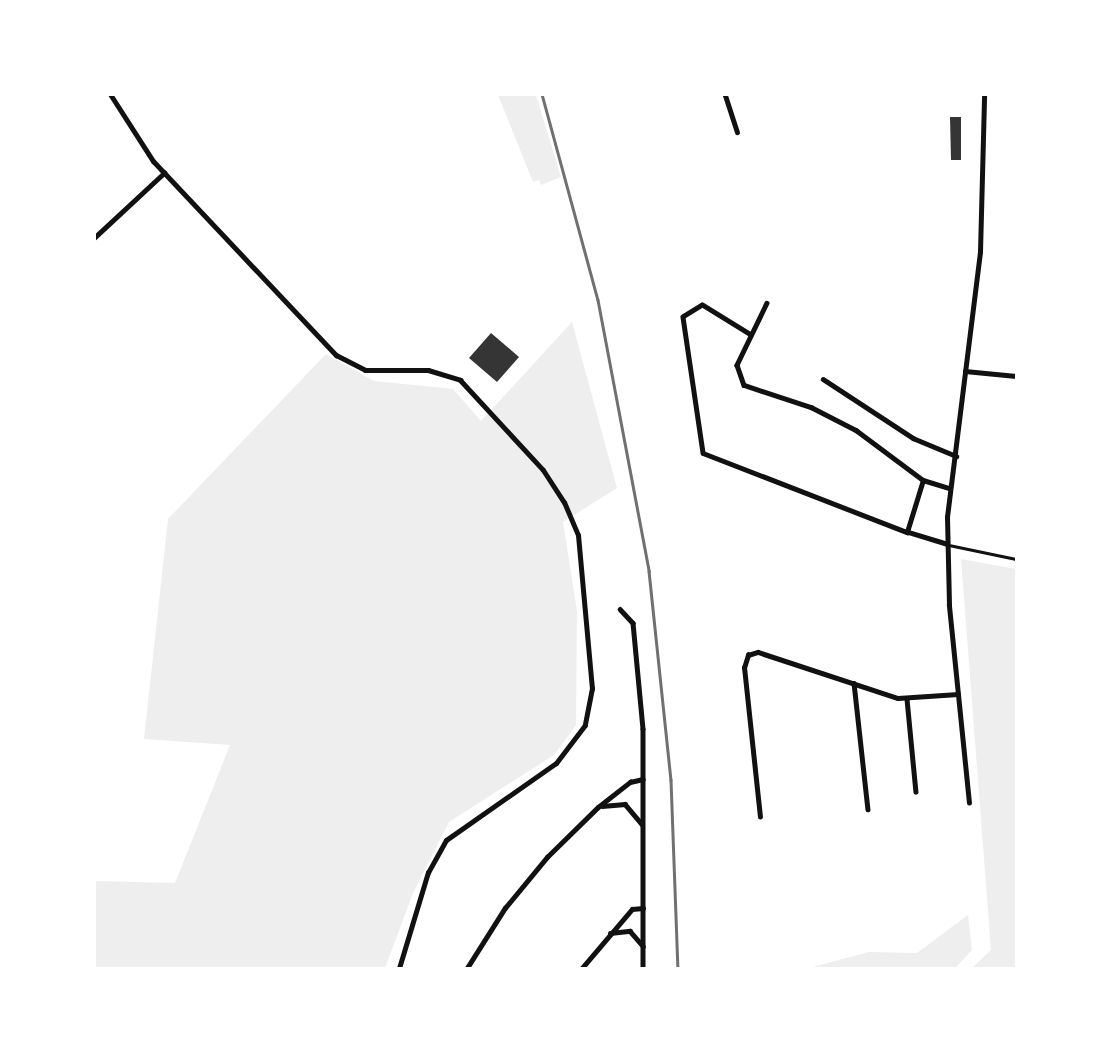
<!DOCTYPE html>
<html>
<head>
<meta charset="utf-8">
<style>
	body { margin:0 }
	#map { position:relative; width:1111px; height:1063px; overflow:hidden; background:#fff; font-family:"DM Sans",sans-serif }
	div>[style] { position:absolute }
	.green>* { inset:0; background:#eee }
	.building>* { inset:0; background:#353535 }
	.service>* { height:2.5px; margin:-1.25px; padding:0 1.25px; transform-origin:1.25px; border-radius:1.25px; background:#111 }
	.minor>* { height:4.5px; margin:-2.25px; padding:0 2.25px; transform-origin:2.25px; border-radius:2.25px; background:#111 }
	.tertiary>* { height:5px; margin:-2.5px; padding:0 2.5px; transform-origin:2.5px; border-radius:2.5px; background:#111 }
	.rail>* { height:2.5px; margin:-1.25px; padding:0 1.25px; transform-origin:1.25px; border-radius:1.25px; background:#707070 }
	span { translate:-50% -50%; white-space:nowrap; text-align:center; line-height:1.15; -webkit-text-stroke:7px #fff; paint-order:stroke }
	.frame { position:absolute; inset:0; border:96px solid #fff; pointer-events:none }
</style>
</head>
<body>
<div id="map">
	<div class="green">
		<i style="clip-path:polygon(498px 95px,536px 95px,561px 177px,541px 185px,539px 180px,533px 182px)"></i>
		<i style="clip-path:polygon(572px 322px,617px 488px,563px 522px,577px 611px,576px 725px,554px 755px,449px 822px,413px 893px,385px 968px,95px 968px,95px 881px,175px 883px,230px 745px,144px 739px,168px 519px,326px 354px,374px 381px,453px 389px,481px 421px)"></i>
		<i style="clip-path:polygon(961px 559px,1016px 569px,1016px 968px,972px 968px,991px 950px)"></i>
		<i style="clip-path:polygon(968px 915px,972px 950px,955px 968px,809px 968px,869px 952px,917px 953px)"></i>
	</div>
	<div class="building">
		<i style="clip-path:polygon(950px 117px,961px 117px,961px 160px,951px 160px)"></i>
		<i style="clip-path:polygon(491px 333px,519px 357px,497px 382px,469px 358px)"></i>
	</div>
	<div class="service">
		<i style="left:949px;top:545px;width:68px;rotate:11.8deg"></i>
	</div>
	<div class="minor">
		<i style="left:725px;top:94px;width:40px;rotate:72deg"></i>
		<i style="left:94px;top:238px;width:96px;rotate:-42.9deg"></i>
		<i style="left:767px;top:303px;width:69px;rotate:115.8deg"></i>
		<i style="left:737px;top:365px;width:21px;rotate:71deg"></i>
		<i style="left:744px;top:385px;width:71px;rotate:18.2deg"></i>
		<i style="left:811px;top:407px;width:51px;rotate:27.1deg"></i>
		<i style="left:856px;top:430px;width:84px;rotate:36.7deg"></i>
		<i style="left:751px;top:335px;width:57px;rotate:-148.5deg"></i>
		<i style="left:702px;top:305px;width:22px;rotate:148deg"></i>
		<i style="left:683px;top:317px;width:137px;rotate:81.6deg"></i>
		<i style="left:703px;top:453px;width:219px;rotate:21.2deg"></i>
		<i style="left:965px;top:371px;width:51px;rotate:5.6deg"></i>
		<i style="left:823px;top:379px;width:108px;rotate:33.2deg"></i>
		<i style="left:913px;top:438px;width:47px;rotate:22.7deg"></i>
		<i style="left:946px;top:544px;width:41px;rotate:-162.9deg"></i>
		<i style="left:907px;top:532px;width:54px;rotate:-72.9deg"></i>
		<i style="left:923px;top:480px;width:28px;rotate:17deg"></i>
		<i style="left:620px;top:609px;width:19px;rotate:47deg"></i>
		<i style="left:633px;top:623px;width:106px;rotate:84.6deg"></i>
		<i style="left:643px;top:729px;width:239px;rotate:90deg"></i>
		<i style="left:854px;top:683px;width:127px;rotate:83.7deg"></i>
		<i style="left:907px;top:699px;width:93px;rotate:84.5deg"></i>
		<i style="left:969px;top:803px;width:199px;rotate:-95.8deg"></i>
		<i style="left:949px;top:605px;width:88px;rotate:-91.3deg"></i>
		<i style="left:947px;top:517px;width:267px;rotate:-82.9deg"></i>
		<i style="left:980px;top:252px;width:158px;rotate:-88.5deg"></i>
		<i style="left:602px;top:806px;width:23px;rotate:-5deg"></i>
		<i style="left:625px;top:804px;width:26px;rotate:50deg"></i>
		<i style="left:760px;top:817px;width:150px;rotate:-96.1deg"></i>
		<i style="left:744px;top:668px;width:14px;rotate:-73deg"></i>
		<i style="left:748px;top:655px;width:10px;rotate:-17deg"></i>
		<i style="left:758px;top:652px;width:147px;rotate:18.2deg"></i>
		<i style="left:898px;top:698px;width:60px;rotate:-3.8deg"></i>
		<i style="left:610px;top:933px;width:20px;rotate:-6deg"></i>
		<i style="left:630px;top:931px;width:20px;rotate:49deg"></i>
		<i style="left:467px;top:968px;width:71px;rotate:-57.7deg"></i>
		<i style="left:505px;top:908px;width:66px;rotate:-50.5deg"></i>
		<i style="left:547px;top:857px;width:71px;rotate:-44.4deg"></i>
		<i style="left:598px;top:807px;width:41px;rotate:-38deg"></i>
		<i style="left:630px;top:782px;width:13px;rotate:-13deg"></i>
		<i style="left:582px;top:968px;width:77px;rotate:-49.7deg"></i>
		<i style="left:632px;top:909px;width:11px;rotate:-5deg"></i>
	</div>
	<div class="tertiary">
		<i style="left:110px;top:94px;width:80px;rotate:57.3deg"></i>
		<i style="left:153px;top:161px;width:267px;rotate:46.7deg"></i>
		<i style="left:336px;top:355px;width:33px;rotate:27deg"></i>
		<i style="left:365px;top:370px;width:63px"></i>
		<i style="left:428px;top:370px;width:34px;rotate:17deg"></i>
		<i style="left:460px;top:380px;width:122px;rotate:47.3deg"></i>
		<i style="left:543px;top:470px;width:38px;rotate:57deg"></i>
		<i style="left:564px;top:502px;width:36px;rotate:67deg"></i>
		<i style="left:578px;top:535px;width:154px;rotate:84.8deg"></i>
		<i style="left:592px;top:688px;width:38px;rotate:101deg"></i>
		<i style="left:585px;top:725px;width:48px;rotate:127.3deg"></i>
		<i style="left:556px;top:763px;width:134px;rotate:145deg"></i>
		<i style="left:446px;top:840px;width:37px;rotate:119deg"></i>
		<i style="left:428px;top:872px;width:100px;rotate:106.8deg"></i>
	</div>
	<div class="rail">
		<i style="left:542px;top:94px;width:213px;rotate:74.8deg"></i>
		<i style="left:598px;top:300px;width:276px;rotate:79.3deg"></i>
		<i style="left:649px;top:571px;width:210px;rotate:84deg"></i>
		<i style="left:671px;top:780px;width:188px;rotate:87.9deg"></i>
	</div>
	<div class="frame"></div>
</div>
</body>
</html>
